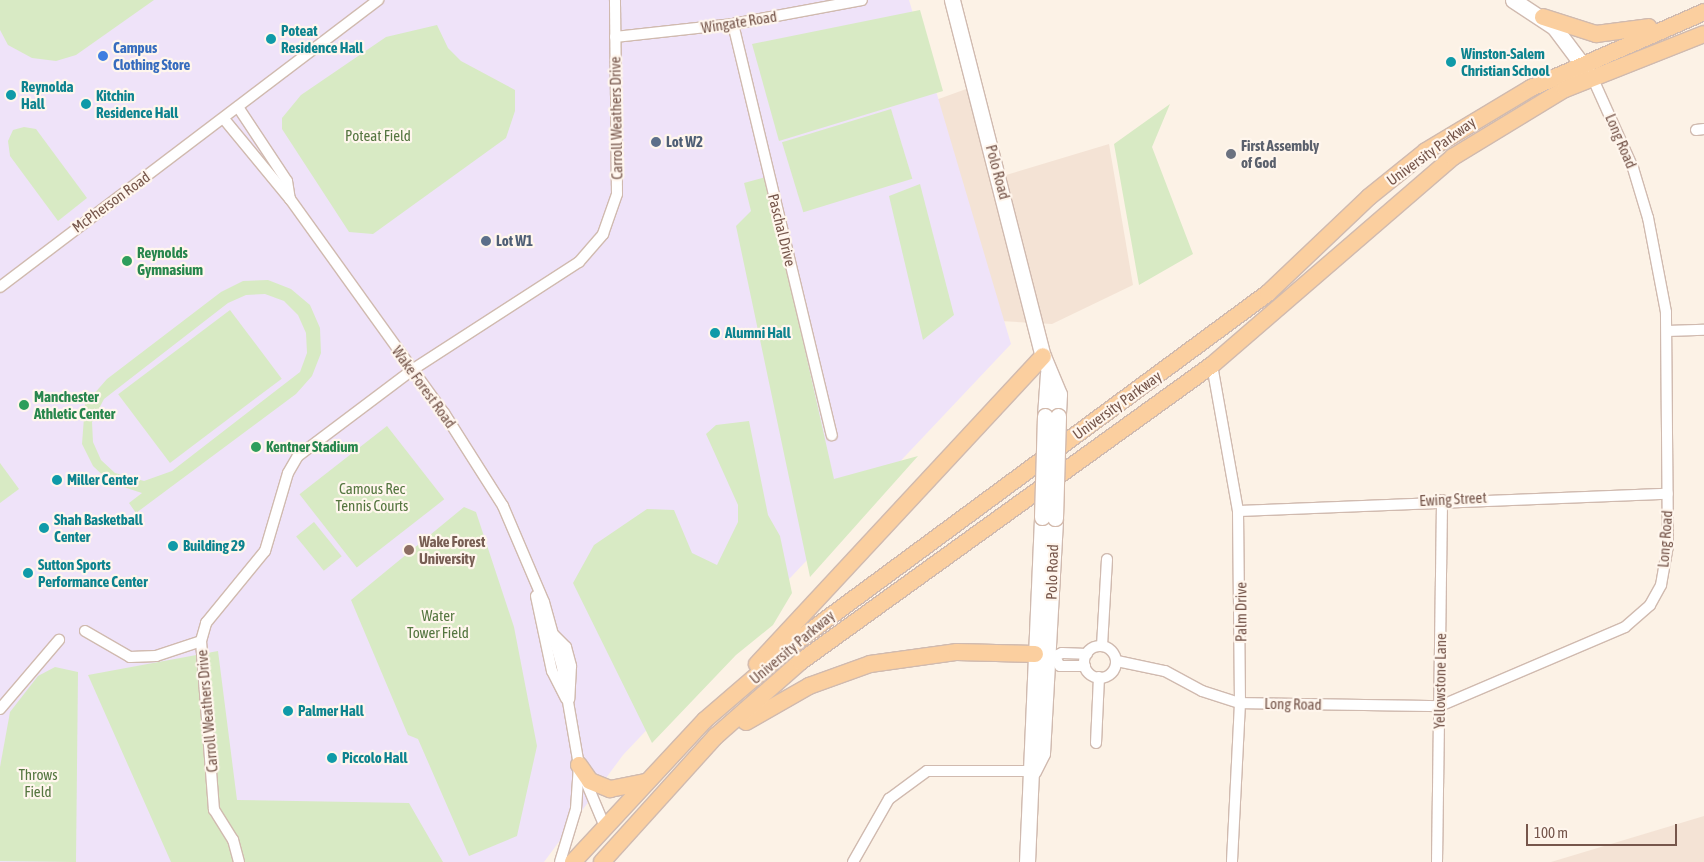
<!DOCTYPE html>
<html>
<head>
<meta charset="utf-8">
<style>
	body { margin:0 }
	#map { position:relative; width:1704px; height:862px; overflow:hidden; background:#fcf2e6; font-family:"Asap Condensed",sans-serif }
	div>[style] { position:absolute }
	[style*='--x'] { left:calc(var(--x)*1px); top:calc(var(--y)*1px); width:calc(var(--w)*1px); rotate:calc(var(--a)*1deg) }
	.residential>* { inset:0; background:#f4e3d5 }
	.education>* { inset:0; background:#efe3f9 }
	.green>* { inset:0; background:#d8eac4; transform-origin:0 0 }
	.roads { filter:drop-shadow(1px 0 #d0baaf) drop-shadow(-1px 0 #d0baaf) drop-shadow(0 1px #d0baaf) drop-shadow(0 -1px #d0baaf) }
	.minor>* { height:10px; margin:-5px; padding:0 5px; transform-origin:5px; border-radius:5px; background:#fff }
	.minor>.ring { margin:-5px; padding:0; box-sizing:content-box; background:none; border:10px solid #fff; border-radius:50% }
	.secondary>* { height:15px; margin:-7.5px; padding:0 7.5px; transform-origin:7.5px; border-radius:7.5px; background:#fff }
	.primary>* { height:16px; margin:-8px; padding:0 8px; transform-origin:8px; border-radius:8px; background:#fbcf9f }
	.bridges { filter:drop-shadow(1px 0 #d3baac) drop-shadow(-1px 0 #d3baac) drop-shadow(0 1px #d3baac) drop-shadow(0 -1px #d3baac) }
	.secondary-bridge>* { height:15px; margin:-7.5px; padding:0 7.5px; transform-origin:7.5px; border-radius:7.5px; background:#fff }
	.dots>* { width:14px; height:14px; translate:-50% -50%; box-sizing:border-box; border:2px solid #fff6ed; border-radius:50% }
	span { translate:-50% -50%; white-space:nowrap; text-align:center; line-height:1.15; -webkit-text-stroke:4.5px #fff6ed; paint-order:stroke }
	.street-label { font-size:15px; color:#76564b }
	.culture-label { font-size:15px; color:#0d838f; font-weight:700 }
	.left { translate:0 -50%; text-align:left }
	.shop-label { font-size:15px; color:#366cbe; font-weight:700 }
	.park-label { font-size:15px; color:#557640 }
	.service-label { font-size:15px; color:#4e5e75; font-weight:700 }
	.worship-label { font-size:15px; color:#5b616d; font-weight:700 }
	.leisure-label { font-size:15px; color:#27864d; font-weight:700 }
	.education-label { font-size:15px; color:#785e54; font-weight:700 }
	.scale { position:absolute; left:1526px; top:824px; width:151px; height:22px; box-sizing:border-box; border:2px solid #76564b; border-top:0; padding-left:6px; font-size:15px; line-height:18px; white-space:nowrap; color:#76564b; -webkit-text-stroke:4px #fff6ed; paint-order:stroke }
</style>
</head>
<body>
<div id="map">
	<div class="residential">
		<div style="clip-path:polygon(969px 88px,1006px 175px,1109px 144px,1133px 285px,1052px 324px,966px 319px,897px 114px)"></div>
		<div style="clip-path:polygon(1704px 816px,1704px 862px,1551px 862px)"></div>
	</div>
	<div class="education">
		<div style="clip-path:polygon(0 0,909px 0,1011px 344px,623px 755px,544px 862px,0 862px)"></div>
	</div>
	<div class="green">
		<div style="clip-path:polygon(0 0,154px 0,76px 55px,56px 61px,32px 58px,8px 45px,0 30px)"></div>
		<div style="clip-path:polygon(920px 10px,943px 91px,779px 141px,752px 44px)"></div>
		<div style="clip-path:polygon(437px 25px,448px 48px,461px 61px,515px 90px,515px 111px,506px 138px,373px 234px,349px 232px,282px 129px,282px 118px,301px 95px,386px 37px)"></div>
		<div style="clip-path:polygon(1170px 104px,1152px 147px,1193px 254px,1139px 285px,1114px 144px)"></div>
		<div style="left:891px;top:109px;width:73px;height:114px;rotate:73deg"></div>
		<div style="clip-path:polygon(24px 127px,36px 129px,87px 198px,58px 221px,10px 156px,8px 141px,13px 130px)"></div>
		<div style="clip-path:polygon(766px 177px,834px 479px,918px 456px,810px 577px,736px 226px,751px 211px,744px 183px)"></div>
		<div style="clip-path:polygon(920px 184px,954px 315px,923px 340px,889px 196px)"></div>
		<div style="clip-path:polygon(evenodd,268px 280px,291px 289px,310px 305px,320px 328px,321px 353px,312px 376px,296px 394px,136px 513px,129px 503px,142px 493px,111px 483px,93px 466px,82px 444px,85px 404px,107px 379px,221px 292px,243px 281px,268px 280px,265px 294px,284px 301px,298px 315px,306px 333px,307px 353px,300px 372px,172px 471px,144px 481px,115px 473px,101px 460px,93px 442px,92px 422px,104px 399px,228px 303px,246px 295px,265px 294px)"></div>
		<div style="left:230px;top:310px;width:86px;height:140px;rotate:53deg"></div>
		<div style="clip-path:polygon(749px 421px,768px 515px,780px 536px,792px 593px,773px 625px,736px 655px,652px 743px,573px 583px,594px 545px,647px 509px,674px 510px,692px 553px,717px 565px,738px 522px,738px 505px,706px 434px,716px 425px)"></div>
		<div style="left:387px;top:426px;width:93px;height:111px;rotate:52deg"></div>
		<div style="clip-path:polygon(0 463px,19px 489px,0 503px)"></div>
		<div style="clip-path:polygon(464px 507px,476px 512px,514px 627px,537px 746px,517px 836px,469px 856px,418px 739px,408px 735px,351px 600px)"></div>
		<div style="left:314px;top:522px;width:44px;height:23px;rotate:51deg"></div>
		<div style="clip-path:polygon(218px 651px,237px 800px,409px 803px,443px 862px,171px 862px,88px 675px)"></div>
		<div style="clip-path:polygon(55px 667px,78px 672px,76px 862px,0 861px,0 767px,10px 712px,38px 676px)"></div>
	</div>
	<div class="roads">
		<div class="minor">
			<div style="--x:733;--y:24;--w:423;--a:76.5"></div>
			<div style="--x:615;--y:37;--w:119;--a:-6.3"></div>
			<div style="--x:733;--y:24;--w:131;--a:-10.5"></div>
			<div style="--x:238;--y:107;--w:89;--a:56.5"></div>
			<div style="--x:287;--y:181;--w:18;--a:81"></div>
			<div style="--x:224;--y:119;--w:104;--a:50.5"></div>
			<div style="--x:290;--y:199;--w:264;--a:54.3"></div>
			<div style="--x:444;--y:413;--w:110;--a:57.6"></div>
			<div style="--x:503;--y:506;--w:104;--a:66.9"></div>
			<div style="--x:544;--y:602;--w:67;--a:74.5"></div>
			<div style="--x:562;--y:667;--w:99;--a:80.2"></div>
			<div style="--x:579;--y:765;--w:44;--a:93.9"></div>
			<div style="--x:576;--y:809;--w:55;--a:106.8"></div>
			<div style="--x:1696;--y:130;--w:8;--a:-7"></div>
			<div style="--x:0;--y:287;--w:475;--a:-37.2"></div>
			<div style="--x:1667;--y:331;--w:37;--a:-2"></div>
			<div style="--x:1212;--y:365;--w:148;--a:79.9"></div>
			<div style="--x:1238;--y:511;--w:192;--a:89.4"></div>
			<div style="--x:1240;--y:703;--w:159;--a:92.9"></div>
			<div style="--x:1238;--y:511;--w:430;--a:-2.3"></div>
			<div style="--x:536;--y:596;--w:77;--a:78"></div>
			<div style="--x:552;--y:671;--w:31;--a:63"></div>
			<div style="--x:85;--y:631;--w:52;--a:30"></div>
			<div style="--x:130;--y:657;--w:26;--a:-2"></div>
			<div style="--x:156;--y:656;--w:47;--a:-18.4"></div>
			<div style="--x:554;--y:635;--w:17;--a:45"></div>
			<div style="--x:566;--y:647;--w:20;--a:75"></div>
			<div style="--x:571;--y:666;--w:33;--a:93"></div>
			<div style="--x:1102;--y:646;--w:87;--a:-86.7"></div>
			<div class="ring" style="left:1084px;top:646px;width:22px;height:22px"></div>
			<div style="--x:1048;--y:659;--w:15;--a:-23"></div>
			<div style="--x:1062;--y:653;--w:25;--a:2"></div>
			<div style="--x:1056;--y:659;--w:8;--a:60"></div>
			<div style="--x:1060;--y:666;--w:25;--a:0"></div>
			<div style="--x:1117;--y:661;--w:49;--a:11.8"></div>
			<div style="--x:1165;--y:671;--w:42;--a:28.4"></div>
			<div style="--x:1202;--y:691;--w:40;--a:18"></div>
			<div style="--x:1240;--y:703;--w:200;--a:0.9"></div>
			<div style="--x:1440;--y:706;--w:201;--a:-23.1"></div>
			<div style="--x:1625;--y:627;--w:33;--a:-41"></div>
			<div style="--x:1650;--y:605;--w:23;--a:-61"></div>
			<div style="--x:1661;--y:585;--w:39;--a:-80"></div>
			<div style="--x:1668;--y:547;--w:235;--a:-90.5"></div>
			<div style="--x:1666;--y:312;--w:96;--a:-100.8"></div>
			<div style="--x:1648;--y:218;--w:52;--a:-106.7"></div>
			<div style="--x:1633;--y:168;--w:98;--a:-114.2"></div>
			<div style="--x:0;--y:709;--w:91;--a:-49.5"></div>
			<div style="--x:1096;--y:743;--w:66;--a:-87.4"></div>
			<div style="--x:584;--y:777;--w:54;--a:67.2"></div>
			<div style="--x:239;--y:862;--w:23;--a:-105"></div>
			<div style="--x:233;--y:840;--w:36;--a:-122"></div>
			<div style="--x:214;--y:810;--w:169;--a:-94.4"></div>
			<div style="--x:201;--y:641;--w:19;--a:-74"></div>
			<div style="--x:206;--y:623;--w:93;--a:-50.7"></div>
			<div style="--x:265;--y:551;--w:81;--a:-73.6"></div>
			<div style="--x:288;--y:473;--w:20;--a:-60"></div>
			<div style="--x:298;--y:456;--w:143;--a:-37"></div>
			<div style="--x:412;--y:370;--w:199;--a:-32.9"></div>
			<div style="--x:579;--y:262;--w:37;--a:-49"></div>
			<div style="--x:603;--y:234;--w:42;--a:-70.7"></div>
			<div style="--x:617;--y:194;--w:194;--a:-90.6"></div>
			<div style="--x:853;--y:862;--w:73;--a:-60.3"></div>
			<div style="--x:889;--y:799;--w:47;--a:-36.4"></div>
			<div style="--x:927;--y:771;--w:106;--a:0"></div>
			<div style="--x:1437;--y:862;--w:362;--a:-89.2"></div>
		</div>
		<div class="secondary">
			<div style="--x:952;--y:0;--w:367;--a:75.7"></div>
			<div style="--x:1043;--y:356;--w:41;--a:67.2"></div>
			<div style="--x:1059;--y:394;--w:22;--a:93"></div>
			<div style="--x:1513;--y:0;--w:49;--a:33.4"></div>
			<div style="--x:1554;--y:27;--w:60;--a:53.1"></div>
			<div style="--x:1045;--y:416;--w:43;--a:-86"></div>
			<div style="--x:1033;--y:771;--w:20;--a:-63"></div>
			<div style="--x:1042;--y:753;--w:235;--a:-86.8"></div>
			<div style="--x:1027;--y:862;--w:345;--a:-87.5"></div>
		</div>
		<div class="primary">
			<div style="--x:1543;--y:17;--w:56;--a:17.8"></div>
			<div style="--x:1596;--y:34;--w:53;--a:-7.5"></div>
			<div style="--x:757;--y:664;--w:420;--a:-47.1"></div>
			<div style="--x:746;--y:722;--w:73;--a:-29.7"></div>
			<div style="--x:809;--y:686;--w:65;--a:-19.8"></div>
			<div style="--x:870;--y:664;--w:88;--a:-7.9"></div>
			<div style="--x:957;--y:652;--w:78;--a:1.5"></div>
			<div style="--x:579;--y:765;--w:19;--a:55"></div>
			<div style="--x:590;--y:781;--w:22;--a:22"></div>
			<div style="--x:610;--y:789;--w:37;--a:-11"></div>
			<div style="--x:573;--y:862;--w:194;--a:-47.1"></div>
			<div style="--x:705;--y:720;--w:121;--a:-40.7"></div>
			<div style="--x:797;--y:641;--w:586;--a:-36.46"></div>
			<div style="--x:1268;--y:293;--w:139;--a:-43.5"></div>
			<div style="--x:1369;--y:197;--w:73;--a:-38.9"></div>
			<div style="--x:1426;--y:151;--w:122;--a:-31"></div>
			<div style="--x:1531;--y:88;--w:189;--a:-23.7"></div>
			<div style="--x:602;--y:862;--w:170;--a:-47.9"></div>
			<div style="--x:716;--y:736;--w:112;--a:-41.4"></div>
			<div style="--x:800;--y:662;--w:508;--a:-35.79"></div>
			<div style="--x:1212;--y:365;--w:318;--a:-40.8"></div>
			<div style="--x:1453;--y:157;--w:131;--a:-31.3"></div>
			<div style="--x:1565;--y:89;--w:149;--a:-21.6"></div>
		</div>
	</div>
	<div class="bridges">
		<div class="secondary-bridge">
			<div style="--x:1042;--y:517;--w:101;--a:-88.3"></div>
			<div style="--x:1055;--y:518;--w:102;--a:-88.3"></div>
		</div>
	</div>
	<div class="dots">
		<div style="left:271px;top:39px;background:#0f9aa8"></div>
		<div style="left:103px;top:56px;background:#3f7fe0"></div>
		<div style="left:1451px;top:62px;background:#0f9aa8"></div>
		<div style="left:11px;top:95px;background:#0f9aa8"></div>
		<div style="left:86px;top:104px;background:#0f9aa8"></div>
		<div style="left:656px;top:142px;background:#5c6f8a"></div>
		<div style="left:1231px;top:154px;background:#6b7280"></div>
		<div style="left:486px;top:241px;background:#5c6f8a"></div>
		<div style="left:127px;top:261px;background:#2e9e5b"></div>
		<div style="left:715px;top:333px;background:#0f9aa8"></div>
		<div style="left:24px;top:405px;background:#2e9e5b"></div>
		<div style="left:256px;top:447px;background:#2e9e5b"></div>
		<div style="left:57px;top:480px;background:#0f9aa8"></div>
		<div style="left:44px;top:528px;background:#0f9aa8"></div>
		<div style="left:173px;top:546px;background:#0f9aa8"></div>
		<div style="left:409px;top:550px;background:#8d6e63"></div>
		<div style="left:28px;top:573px;background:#0f9aa8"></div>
		<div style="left:288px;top:711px;background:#0f9aa8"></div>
		<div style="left:332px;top:758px;background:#0f9aa8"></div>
	</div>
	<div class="street-label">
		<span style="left:739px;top:22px;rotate:-9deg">Wingate Road</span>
		<span style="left:616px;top:118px;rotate:-91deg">Carroll Weathers Drive</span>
		<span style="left:1621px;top:141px;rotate:67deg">Long Road</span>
		<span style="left:1431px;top:151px;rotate:-36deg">University Parkway</span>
		<span style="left:998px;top:172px;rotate:75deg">Polo Road</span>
		<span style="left:111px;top:202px;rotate:-36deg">McPherson Road</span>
		<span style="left:782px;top:230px;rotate:76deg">Paschal Drive</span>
		<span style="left:424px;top:387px;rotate:54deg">Wake Forest Road</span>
		<span style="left:1117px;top:405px;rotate:-36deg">University Parkway</span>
		<span style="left:1453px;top:499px;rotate:-3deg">Ewing Street</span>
		<span style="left:1665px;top:539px;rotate:-86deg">Long Road</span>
		<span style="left:1052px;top:572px;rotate:-88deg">Polo Road</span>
		<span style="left:1241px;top:612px;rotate:-90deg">Palm Drive</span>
		<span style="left:792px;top:647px;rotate:-40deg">University Parkway</span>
		<span style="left:1440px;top:681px;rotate:-89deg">Yellowstone Lane</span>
		<span style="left:1293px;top:704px;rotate:1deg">Long Road</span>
		<span style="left:207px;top:711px;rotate:-95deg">Carroll Weathers Drive</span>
	</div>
	<div class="culture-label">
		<span class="left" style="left:281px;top:39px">Poteat<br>Residence Hall</span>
		<span class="left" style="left:1461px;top:62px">Winston-Salem<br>Christian School</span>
		<span class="left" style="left:21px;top:95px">Reynolda<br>Hall</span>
		<span class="left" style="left:96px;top:104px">Kitchin<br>Residence Hall</span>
		<span class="left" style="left:725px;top:333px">Alumni Hall</span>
		<span class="left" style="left:67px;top:480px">Miller Center</span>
		<span class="left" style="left:54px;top:528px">Shah Basketball<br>Center</span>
		<span class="left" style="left:183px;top:546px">Building 29</span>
		<span class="left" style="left:38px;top:573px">Sutton Sports<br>Performance Center</span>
		<span class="left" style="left:298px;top:711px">Palmer Hall</span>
		<span class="left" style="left:342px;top:758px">Piccolo Hall</span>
	</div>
	<div class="shop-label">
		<span class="left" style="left:113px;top:56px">Campus<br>Clothing Store</span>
	</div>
	<div class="park-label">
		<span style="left:378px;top:136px">Poteat Field</span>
		<span style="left:372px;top:497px">Camous Rec<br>Tennis Courts</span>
		<span style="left:438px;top:624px">Water<br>Tower Field</span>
		<span style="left:38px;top:783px">Throws<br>Field</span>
	</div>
	<div class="service-label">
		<span class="left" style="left:666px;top:142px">Lot W2</span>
		<span class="left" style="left:496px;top:241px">Lot W1</span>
	</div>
	<div class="worship-label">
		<span class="left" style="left:1241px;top:154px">First Assembly<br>of God</span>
	</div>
	<div class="leisure-label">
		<span class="left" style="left:137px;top:261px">Reynolds<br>Gymnasium</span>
		<span class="left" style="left:34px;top:405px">Manchester<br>Athletic Center</span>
		<span class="left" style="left:266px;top:447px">Kentner Stadium</span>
	</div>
	<div class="education-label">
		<span class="left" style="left:419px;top:550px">Wake Forest<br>University</span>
	</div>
	<div class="scale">100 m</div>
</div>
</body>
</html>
